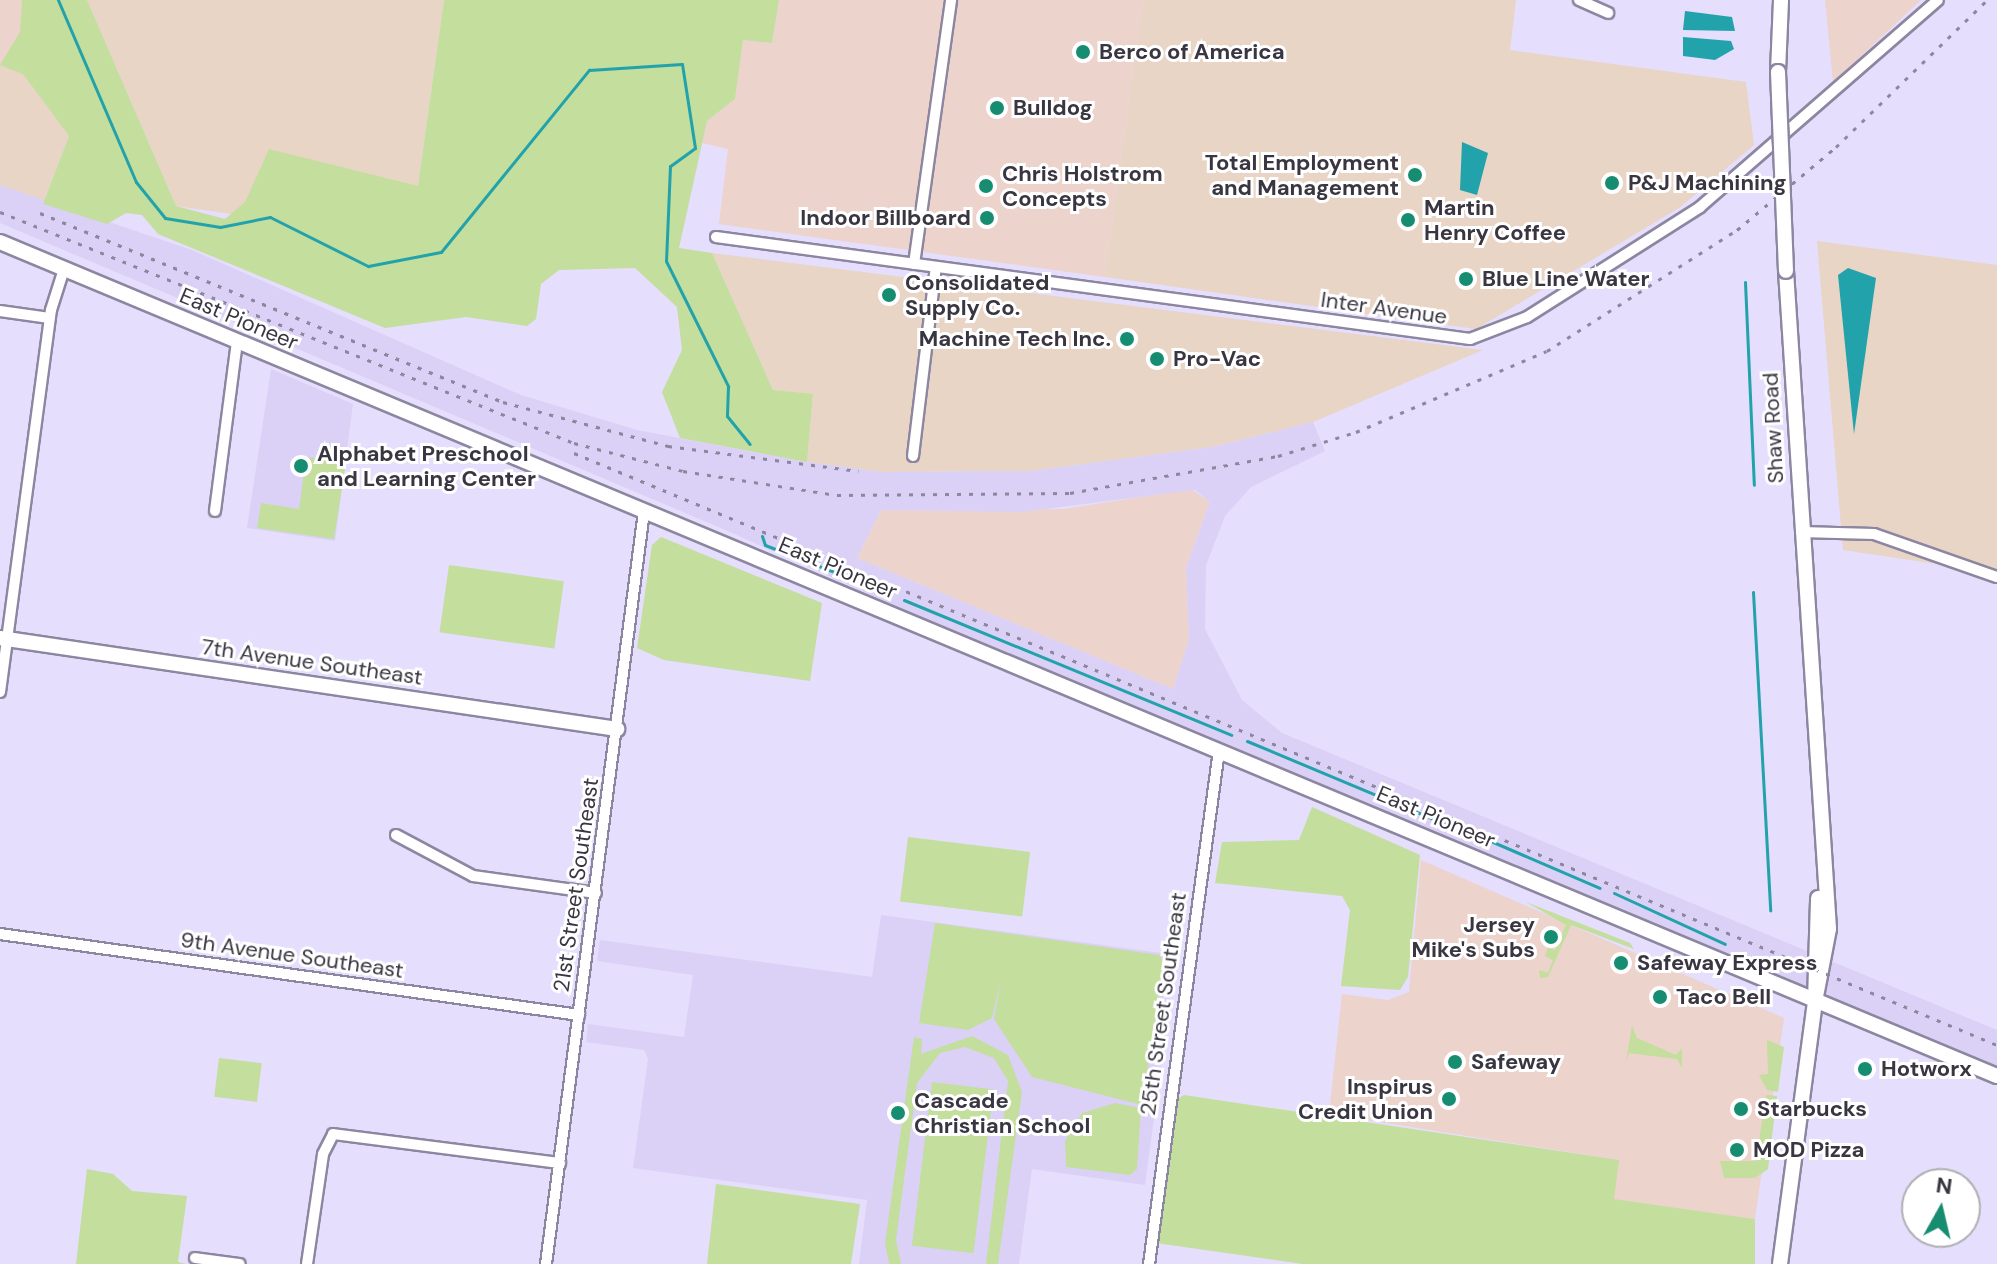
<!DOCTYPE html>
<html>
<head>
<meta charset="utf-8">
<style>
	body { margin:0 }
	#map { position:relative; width:1997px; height:1264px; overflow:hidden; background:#e5defc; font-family:"DM Sans",sans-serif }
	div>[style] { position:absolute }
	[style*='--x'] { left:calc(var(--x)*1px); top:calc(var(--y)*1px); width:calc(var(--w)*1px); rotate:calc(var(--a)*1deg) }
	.commercial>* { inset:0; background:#ecd3cb }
	.industrial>* { inset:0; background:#e8d5c5 }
	.built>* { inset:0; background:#dbd1f6 }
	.green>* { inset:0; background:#c3de9d; transform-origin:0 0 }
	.water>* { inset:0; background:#22a2aa }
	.stream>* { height:3px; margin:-1.5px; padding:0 1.5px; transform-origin:1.5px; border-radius:1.5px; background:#22a2aa }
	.roads { filter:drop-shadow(2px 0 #8d86a1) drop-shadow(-2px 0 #8d86a1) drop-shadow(0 2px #8d86a1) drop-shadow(0 -2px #8d86a1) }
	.minor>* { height:10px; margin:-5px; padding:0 5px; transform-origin:5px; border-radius:5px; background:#fff }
	.tertiary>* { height:14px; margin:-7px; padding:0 7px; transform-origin:7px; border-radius:7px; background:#fff }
	.secondary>* { height:14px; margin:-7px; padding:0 7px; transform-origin:7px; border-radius:7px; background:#fff }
	.rail>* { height:3px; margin-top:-1.5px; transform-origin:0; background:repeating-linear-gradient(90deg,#8c879c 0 4px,transparent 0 12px) }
	.bridges { filter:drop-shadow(2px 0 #8d86a1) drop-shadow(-2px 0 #8d86a1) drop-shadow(0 2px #8d86a1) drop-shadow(0 -2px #8d86a1) }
	.secondary-bridge>* { height:14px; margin:-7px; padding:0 7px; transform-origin:7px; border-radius:7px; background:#fff }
	.dots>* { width:22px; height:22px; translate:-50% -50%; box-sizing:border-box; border:4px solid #fff; border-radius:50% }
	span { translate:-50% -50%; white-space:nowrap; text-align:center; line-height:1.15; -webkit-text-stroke:6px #fff; paint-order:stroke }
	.poi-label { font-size:22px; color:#393641; font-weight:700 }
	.left { translate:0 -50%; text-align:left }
	.right { translate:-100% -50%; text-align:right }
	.street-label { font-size:22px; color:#393641 }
	.north { position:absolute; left:1901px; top:1168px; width:80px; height:80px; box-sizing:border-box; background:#fff; border:2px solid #b0afb3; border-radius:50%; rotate:8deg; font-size:22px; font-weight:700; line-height:32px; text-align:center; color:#393641 }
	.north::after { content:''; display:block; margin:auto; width:28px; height:36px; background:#168d70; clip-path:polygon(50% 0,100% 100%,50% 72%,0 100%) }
</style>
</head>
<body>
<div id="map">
	<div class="commercial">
		<div style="clip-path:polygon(0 0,41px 0,23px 73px,0 65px)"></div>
		<div style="clip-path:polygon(779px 0,1143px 0,1105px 277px,719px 224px,728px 149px,702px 143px,707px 121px,735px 99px,743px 40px,772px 43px)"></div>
		<div style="clip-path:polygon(1825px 0,1921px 0,1833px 82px)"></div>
		<div style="clip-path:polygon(1191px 489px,1210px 502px,1186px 568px,1189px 640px,1173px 689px,857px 558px,881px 510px,1064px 509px)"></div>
		<div style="clip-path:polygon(1421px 860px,1784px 1018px,1755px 1219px,1613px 1199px,1618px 1160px,1329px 1114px,1342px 994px,1388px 1000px,1409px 992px)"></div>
	</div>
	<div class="industrial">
		<div style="clip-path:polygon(87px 0,444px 0,418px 186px,261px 165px,252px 217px,176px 206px)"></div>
		<div style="clip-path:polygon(1143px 0,1516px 0,1510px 50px,1746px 82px,1754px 145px,1679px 208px,1476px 329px,1105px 277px)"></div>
		<div style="clip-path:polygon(0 65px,23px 73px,69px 136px,43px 204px,0 185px)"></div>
		<div style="clip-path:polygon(1817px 241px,1997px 265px,1997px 573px,1843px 550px)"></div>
		<div style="clip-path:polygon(712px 253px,1483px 350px,1313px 422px,1212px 447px,1032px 471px,882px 472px,807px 462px,813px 395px,773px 390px)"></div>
	</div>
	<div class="built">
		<div style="clip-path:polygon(evenodd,0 185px,192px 250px,521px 395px,637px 430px,807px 462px,882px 472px,1032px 471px,1212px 447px,1313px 422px,1325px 451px,1251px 487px,1225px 516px,1206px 565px,1205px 629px,1242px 700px,1282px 733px,1997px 1030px,1997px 1076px,1231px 755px,723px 529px,0 223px,0 185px,1195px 490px,1210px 502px,1186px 568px,1189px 640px,1173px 689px,857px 558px,881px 510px,1021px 512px,1195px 490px)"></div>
		<div style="clip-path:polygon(271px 369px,353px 404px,335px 541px,247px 528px)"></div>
		<div style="clip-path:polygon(881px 915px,1176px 955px,1145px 1185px,1032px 1169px,1019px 1264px,859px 1264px,867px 1200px,633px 1168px,648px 1059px,644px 1050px,586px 1042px,588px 1024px,684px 1037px,693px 975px,597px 961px,600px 940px,872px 977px)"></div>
	</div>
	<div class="green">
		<div style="clip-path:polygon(22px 0,87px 0,176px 206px,225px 219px,245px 202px,269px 149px,418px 186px,444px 0,779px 0,772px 43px,743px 40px,735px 99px,707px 121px,679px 248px,712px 253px,773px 390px,813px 394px,807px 462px,680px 438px,662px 392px,682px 350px,677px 307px,635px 268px,559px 270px,541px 284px,536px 319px,527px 326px,466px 317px,385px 328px,158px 234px,142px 215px,126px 213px,107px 224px,43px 204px,69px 136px,23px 74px,0 65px,20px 32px)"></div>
		<div style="clip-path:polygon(306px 457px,346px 462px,334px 539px,257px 528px,261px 503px,299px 509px)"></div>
		<div style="clip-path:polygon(661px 537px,822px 603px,810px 681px,664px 660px,637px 648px,652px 545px)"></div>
		<div style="left:449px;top:565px;width:116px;height:68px;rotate:8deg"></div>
		<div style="clip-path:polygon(1312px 807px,1420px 855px,1408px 977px,1400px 990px,1341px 986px,1350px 910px,1342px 896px,1215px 883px,1222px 842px,1299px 840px)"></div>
		<div style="left:908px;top:837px;width:123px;height:65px;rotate:7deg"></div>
		<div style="clip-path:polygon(1526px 902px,1630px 943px,1634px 949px,1571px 925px,1548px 977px,1540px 978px,1539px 970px,1548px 973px,1553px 960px,1545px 956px,1548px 948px,1555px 950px,1566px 925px)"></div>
		<div style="clip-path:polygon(935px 923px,1159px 955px,1164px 962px,1142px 1105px,1032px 1077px,994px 1019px,1001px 979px,992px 1018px,968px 1030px,919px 1023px)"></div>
		<div style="clip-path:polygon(1632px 1026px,1637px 1038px,1676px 1055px,1682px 1048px,1682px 1068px,1677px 1059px,1629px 1053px,1626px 1062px)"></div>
		<div style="clip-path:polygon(972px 1036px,1008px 1055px,1022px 1092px,998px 1264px,986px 1264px,1008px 1081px,994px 1058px,965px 1047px,940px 1053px,917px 1083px,896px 1240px,901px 1264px,889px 1264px,885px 1243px,914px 1037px,922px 1039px,921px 1054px)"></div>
		<div style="clip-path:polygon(1767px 1040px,1784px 1047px,1778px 1092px,1767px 1090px,1759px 1075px,1768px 1074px)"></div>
		<div style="left:219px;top:1058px;width:43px;height:39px;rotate:7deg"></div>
		<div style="left:932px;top:1082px;width:62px;height:165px;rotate:7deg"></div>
		<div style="clip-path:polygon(1184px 1095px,1619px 1160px,1614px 1199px,1755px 1219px,1755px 1264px,1303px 1264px,1156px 1243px,1176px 1100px)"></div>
		<div style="clip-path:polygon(1766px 1095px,1777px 1096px,1768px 1169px,1755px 1178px,1724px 1178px,1720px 1161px,1756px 1161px)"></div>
		<div style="clip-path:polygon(1115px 1103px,1141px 1108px,1137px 1169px,1130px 1175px,1066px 1167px,1065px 1141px,1082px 1113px)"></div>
		<div style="clip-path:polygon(87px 1169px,113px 1174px,132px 1191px,187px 1196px,178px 1262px,186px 1264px,76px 1264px)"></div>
		<div style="clip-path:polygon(716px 1184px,860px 1204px,851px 1264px,707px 1264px)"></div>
	</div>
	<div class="water">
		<div style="clip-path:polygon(1685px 11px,1732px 17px,1735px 31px,1683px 30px)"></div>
		<div style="clip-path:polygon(1683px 37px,1731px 41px,1734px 49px,1715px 60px,1683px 56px)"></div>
		<div style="clip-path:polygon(1462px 142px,1488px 153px,1477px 195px,1460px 190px)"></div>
		<div style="clip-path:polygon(1848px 268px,1876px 278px,1854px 434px,1838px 275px)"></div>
	</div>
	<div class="stream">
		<div style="--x:58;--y:0;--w:198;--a:66.8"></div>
		<div style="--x:136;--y:182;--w:46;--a:51.1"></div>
		<div style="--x:165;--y:218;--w:56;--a:9.3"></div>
		<div style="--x:220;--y:227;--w:51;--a:-11.3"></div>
		<div style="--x:270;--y:217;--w:110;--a:26.6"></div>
		<div style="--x:368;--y:266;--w:74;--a:-10.9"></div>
		<div style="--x:441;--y:252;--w:235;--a:-50.9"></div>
		<div style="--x:589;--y:70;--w:93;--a:-3.7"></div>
		<div style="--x:682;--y:64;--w:85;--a:81.2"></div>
		<div style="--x:695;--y:148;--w:31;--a:144"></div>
		<div style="--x:670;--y:166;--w:95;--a:92.4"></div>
		<div style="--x:666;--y:261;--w:140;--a:63.6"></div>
		<div style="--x:728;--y:386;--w:30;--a:92"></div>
		<div style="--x:727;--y:416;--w:36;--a:51"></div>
		<div style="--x:1745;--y:282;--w:203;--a:87.5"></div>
		<div style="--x:762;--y:536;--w:9;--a:72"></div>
		<div style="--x:765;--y:545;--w:127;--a:21.3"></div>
		<div style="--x:1753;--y:592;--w:319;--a:86.9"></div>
		<div style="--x:904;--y:600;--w:354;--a:22.4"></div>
		<div style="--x:1247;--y:741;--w:249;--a:22.7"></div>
		<div style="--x:1493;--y:842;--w:116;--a:23.3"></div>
		<div style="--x:1614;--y:893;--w:122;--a:24.7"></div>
	</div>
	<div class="roads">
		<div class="minor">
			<div style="--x:1579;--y:0;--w:32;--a:24"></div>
			<div style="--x:716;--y:237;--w:761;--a:7.7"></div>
			<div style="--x:1470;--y:339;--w:61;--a:-21.1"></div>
			<div style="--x:1527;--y:317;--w:205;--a:-32.4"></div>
			<div style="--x:1700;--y:207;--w:315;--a:-41"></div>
			<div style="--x:914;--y:264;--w:267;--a:-82"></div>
			<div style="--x:0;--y:311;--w:50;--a:8"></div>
			<div style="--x:913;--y:456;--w:190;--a:-83.1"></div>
			<div style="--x:215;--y:511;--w:170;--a:-82.6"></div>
			<div style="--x:1801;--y:532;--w:73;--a:1.6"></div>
			<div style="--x:1874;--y:534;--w:130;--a:19.3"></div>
			<div style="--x:0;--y:692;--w:385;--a:-82.4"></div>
			<div style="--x:51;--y:310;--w:43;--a:-72.4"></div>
			<div style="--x:396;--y:835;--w:87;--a:28"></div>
			<div style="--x:473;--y:876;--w:124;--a:7.9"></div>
			<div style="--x:0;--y:934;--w:585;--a:7.96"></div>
			<div style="--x:195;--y:1258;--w:45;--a:7.6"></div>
			<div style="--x:307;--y:1264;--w:111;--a:-81.7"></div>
			<div style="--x:323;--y:1154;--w:22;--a:-63"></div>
			<div style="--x:333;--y:1134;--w:229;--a:7.3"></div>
			<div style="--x:546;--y:1264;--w:759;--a:-82.58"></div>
			<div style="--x:1149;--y:1264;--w:519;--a:-82.24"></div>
		</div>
		<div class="tertiary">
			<div style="--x:0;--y:242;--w:2164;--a:22.67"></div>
			<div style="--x:0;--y:638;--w:624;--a:8.39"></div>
		</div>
		<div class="secondary">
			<div style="--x:1778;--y:72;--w:72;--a:-87.6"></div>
			<div style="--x:1786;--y:271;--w:659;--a:86.26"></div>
			<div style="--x:1829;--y:929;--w:74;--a:100.9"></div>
			<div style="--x:1780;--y:1264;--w:264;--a:-82.4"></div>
			<div style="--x:1815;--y:1002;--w:104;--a:-88.3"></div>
		</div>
	</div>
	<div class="rail">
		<div style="--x:0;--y:212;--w:619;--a:21.92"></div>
		<div style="--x:574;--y:443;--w:113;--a:14.4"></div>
		<div style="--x:683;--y:471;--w:156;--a:8.9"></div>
		<div style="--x:837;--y:495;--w:233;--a:-0.5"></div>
		<div style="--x:1070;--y:493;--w:211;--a:-10.1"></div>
		<div style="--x:1278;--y:456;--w:82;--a:-17.1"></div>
		<div style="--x:1356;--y:432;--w:207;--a:-23"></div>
		<div style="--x:1547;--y:351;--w:225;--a:-32.5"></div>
		<div style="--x:1737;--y:230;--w:129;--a:-40"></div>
		<div style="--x:1836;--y:147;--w:211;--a:-44.2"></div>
		<div style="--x:40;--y:213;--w:500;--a:22.21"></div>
		<div style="--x:503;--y:402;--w:171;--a:14.9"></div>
		<div style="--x:668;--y:446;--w:192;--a:7.5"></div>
		<div style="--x:574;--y:453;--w:1541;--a:22.59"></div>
	</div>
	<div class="bridges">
		<div class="secondary-bridge">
			<div style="--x:1778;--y:72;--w:199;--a:87.7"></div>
		</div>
	</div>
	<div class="dots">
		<div style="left:1083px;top:52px;background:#168d70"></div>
		<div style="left:997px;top:108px;background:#168d70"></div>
		<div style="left:1415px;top:175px;background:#168d70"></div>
		<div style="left:1612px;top:183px;background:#168d70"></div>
		<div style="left:986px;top:186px;background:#168d70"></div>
		<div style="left:987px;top:218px;background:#168d70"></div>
		<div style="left:1408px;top:220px;background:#168d70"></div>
		<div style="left:1466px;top:279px;background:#168d70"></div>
		<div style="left:889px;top:295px;background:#168d70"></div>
		<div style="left:1127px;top:339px;background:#168d70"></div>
		<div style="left:1157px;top:359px;background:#168d70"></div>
		<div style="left:301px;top:466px;background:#168d70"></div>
		<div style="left:1551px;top:937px;background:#168d70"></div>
		<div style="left:1621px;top:963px;background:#168d70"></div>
		<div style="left:1660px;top:997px;background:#168d70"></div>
		<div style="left:1455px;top:1062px;background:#168d70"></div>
		<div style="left:1865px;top:1069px;background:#168d70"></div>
		<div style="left:1449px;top:1099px;background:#168d70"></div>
		<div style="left:1741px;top:1109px;background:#168d70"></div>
		<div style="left:898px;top:1113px;background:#168d70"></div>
		<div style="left:1737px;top:1150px;background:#168d70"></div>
	</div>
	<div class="poi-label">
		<span class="left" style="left:1099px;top:52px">Berco of America</span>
		<span class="left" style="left:1013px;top:108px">Bulldog</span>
		<span class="right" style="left:1399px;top:175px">Total Employment<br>and Management</span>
		<span class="left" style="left:1002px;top:186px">Chris Holstrom<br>Concepts</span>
		<span class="left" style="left:1628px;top:183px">P&amp;J Machining</span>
		<span class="left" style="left:1424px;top:220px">Martin<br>Henry Coffee</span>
		<span class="right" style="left:971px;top:218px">Indoor Billboard</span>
		<span class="left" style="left:1482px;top:279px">Blue Line Water</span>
		<span class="left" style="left:905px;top:295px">Consolidated<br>Supply Co.</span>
		<span class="right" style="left:1111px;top:339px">Machine Tech Inc.</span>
		<span class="left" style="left:1173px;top:359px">Pro-Vac</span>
		<span class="left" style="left:317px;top:466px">Alphabet Preschool<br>and Learning Center</span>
		<span class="right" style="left:1535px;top:937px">Jersey<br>Mike's Subs</span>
		<span class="left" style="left:1637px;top:963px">Safeway Express</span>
		<span class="left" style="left:1676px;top:997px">Taco Bell</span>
		<span class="left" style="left:1471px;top:1062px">Safeway</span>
		<span class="left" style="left:1881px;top:1069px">Hotworx</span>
		<span class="right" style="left:1433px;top:1099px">Inspirus<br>Credit Union</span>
		<span class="left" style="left:914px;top:1113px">Cascade<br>Christian School</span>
		<span class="left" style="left:1757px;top:1109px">Starbucks</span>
		<span class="left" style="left:1753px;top:1150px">MOD Pizza</span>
	</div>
	<div class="street-label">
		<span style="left:1384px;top:308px;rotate:8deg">Inter Avenue</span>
		<span style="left:239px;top:319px;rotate:23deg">East Pioneer</span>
		<span style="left:1773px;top:428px;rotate:-93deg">Shaw Road</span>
		<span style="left:838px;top:568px;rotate:23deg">East Pioneer</span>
		<span style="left:312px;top:662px;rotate:8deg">7th Avenue Southeast</span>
		<span style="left:1436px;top:817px;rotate:23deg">East Pioneer</span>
		<span style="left:576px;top:885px;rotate:-82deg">21st Street Southeast</span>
		<span style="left:292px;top:955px;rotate:8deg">9th Avenue Southeast</span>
		<span style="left:1163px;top:1004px;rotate:-82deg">25th Street Southeast</span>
	</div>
	<div class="north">N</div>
</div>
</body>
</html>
